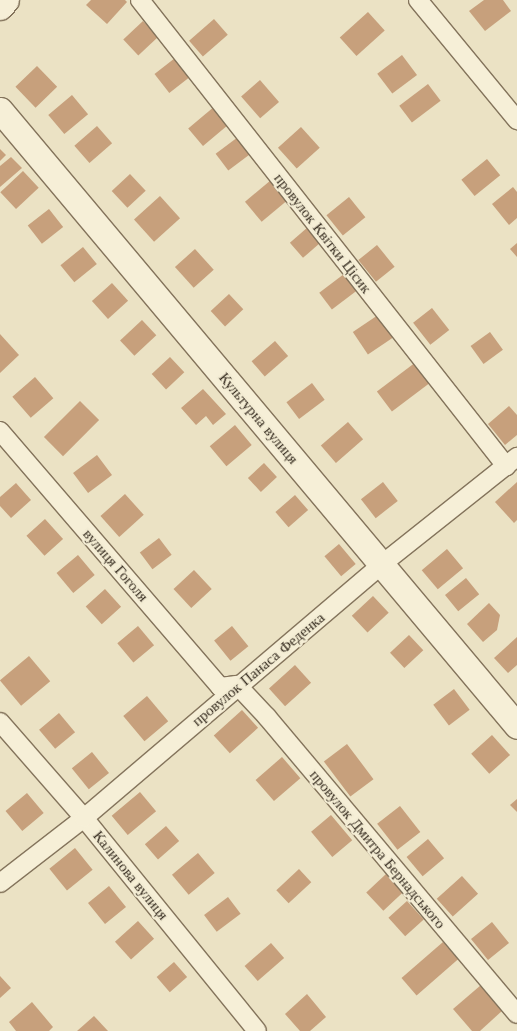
<!DOCTYPE html>
<html>
<head>
<meta charset="utf-8">
<style>
	body { margin:0 }
	#map { position:relative; width:517px; height:1031px; overflow:hidden; background:#ebe2c4; font-family:"Libre Baskerville",serif }
	div>[style] { position:absolute }
	[style*='--x'] { left:calc(var(--x)*1px); top:calc(var(--y)*1px); width:calc(var(--w)*1px); rotate:calc(var(--a)*1deg) }
	.building>* { inset:0; background:#c7a07c; transform-origin:0 0 }
	.roads { filter:drop-shadow(1px 0 #84745c) drop-shadow(-1px 0 #84745c) drop-shadow(0 1px #84745c) drop-shadow(0 -1px #84745c) }
	.street>* { height:18px; margin:-9px; padding:0 9px; transform-origin:9px; border-radius:9px; background:#f6efd7 }
	.secondary>* { height:25px; margin:-12.5px; padding:0 12.5px; transform-origin:12.5px; border-radius:12.5px; background:#f6efd7 }
	span { translate:-50% -50%; white-space:nowrap; text-align:center; line-height:1.15; -webkit-text-stroke:4px #f3ecd3; paint-order:stroke }
	.street-label { font-size:15px; color:#352b1f }
</style>
</head>
<body>
<div id="map">
	<div class="building">
		<div style="clip-path:polygon(91px 0,125px 0,127px 2px,107px 24px,86px 5px)"></div>
		<div style="clip-path:polygon(484px 0,503px 0,511px 11px,485px 31px,469px 11px)"></div>
		<div style="left:368px;top:12px;width:25px;height:38px;rotate:48deg"></div>
		<div style="left:214px;top:19px;width:21px;height:33px;rotate:49deg"></div>
		<div style="left:143px;top:21px;width:22px;height:27px;rotate:47deg"></div>
		<div style="left:402px;top:55px;width:25px;height:31px;rotate:53deg"></div>
		<div style="left:175px;top:58px;width:24px;height:26px;rotate:52deg"></div>
		<div style="left:37px;top:66px;width:29px;height:30px;rotate:46deg"></div>
		<div style="left:260px;top:80px;width:29px;height:25px;rotate:49deg"></div>
		<div style="left:428px;top:84px;width:21px;height:36px;rotate:53deg"></div>
		<div style="left:72px;top:95px;width:25px;height:31px;rotate:50deg"></div>
		<div style="left:215px;top:106px;width:23px;height:35px;rotate:50deg"></div>
		<div style="left:97px;top:126px;width:23px;height:30px;rotate:49deg"></div>
		<div style="left:301px;top:127px;width:28px;height:31px;rotate:48deg"></div>
		<div style="left:238px;top:137px;width:21px;height:28px;rotate:53deg"></div>
		<div style="clip-path:polygon(0 149px,6px 155px,0 161px)"></div>
		<div style="clip-path:polygon(11px 157px,22px 168px,0 187px,0 166px)"></div>
		<div style="left:487px;top:159px;width:21px;height:33px;rotate:51deg"></div>
		<div style="left:23px;top:171px;width:23px;height:31px;rotate:47deg"></div>
		<div style="left:130px;top:174px;width:23px;height:25px;rotate:47deg"></div>
		<div style="left:271px;top:180px;width:26px;height:34px;rotate:50deg"></div>
		<div style="clip-path:polygon(513px 187px,517px 192px,517px 218px,509px 225px,492px 204px)"></div>
		<div style="left:160px;top:196px;width:30px;height:35px;rotate:48deg"></div>
		<div style="left:349px;top:197px;width:26px;height:29px;rotate:51deg"></div>
		<div style="left:49px;top:209px;width:23px;height:27px;rotate:52deg"></div>
		<div style="left:308px;top:227px;width:20px;height:24px;rotate:49deg"></div>
		<div style="clip-path:polygon(517px 243px,517px 257px,510px 249px)"></div>
		<div style="left:377px;top:245px;width:28px;height:24px;rotate:51deg"></div>
		<div style="left:83px;top:247px;width:22px;height:29px;rotate:51deg"></div>
		<div style="left:195px;top:249px;width:28px;height:27px;rotate:48deg"></div>
		<div style="left:344px;top:274px;width:21px;height:31px;rotate:53deg"></div>
		<div style="left:112px;top:283px;width:24px;height:27px;rotate:48deg"></div>
		<div style="left:229px;top:294px;width:21px;height:25px;rotate:47deg"></div>
		<div style="left:432px;top:308px;width:28px;height:24px;rotate:52deg"></div>
		<div style="left:381px;top:313px;width:27px;height:34px;rotate:56deg"></div>
		<div style="left:142px;top:320px;width:21px;height:30px;rotate:47deg"></div>
		<div style="left:490px;top:332px;width:22px;height:24px;rotate:54deg"></div>
		<div style="clip-path:polygon(0 334px,19px 355px,0 373px)"></div>
		<div style="left:275px;top:341px;width:20px;height:31px;rotate:49deg"></div>
		<div style="left:170px;top:357px;width:21px;height:25px;rotate:47deg"></div>
		<div style="left:416px;top:362px;width:25px;height:49px;rotate:53deg"></div>
		<div style="left:35px;top:377px;width:28px;height:30px;rotate:49deg"></div>
		<div style="left:312px;top:383px;width:21px;height:32px;rotate:53deg"></div>
		<div style="clip-path:polygon(203px 389px,226px 414px,213px 425px,206px 416px,196px 425px,181px 408px)"></div>
		<div style="left:80px;top:401px;width:27px;height:51px;rotate:45deg"></div>
		<div style="clip-path:polygon(509px 406px,517px 415px,517px 435px,505px 445px,488px 424px)"></div>
		<div style="left:348px;top:422px;width:23px;height:36px;rotate:49deg"></div>
		<div style="left:235px;top:425px;width:26px;height:33px;rotate:50deg"></div>
		<div style="left:97px;top:455px;width:25px;height:30px;rotate:53deg"></div>
		<div style="left:264px;top:463px;width:19px;height:22px;rotate:47deg"></div>
		<div style="left:383px;top:482px;width:24px;height:28px;rotate:52deg"></div>
		<div style="clip-path:polygon(517px 482px,517px 520px,514px 523px,495px 502px)"></div>
		<div style="clip-path:polygon(16px 483px,31px 500px,11px 518px,0 506px,0 497px)"></div>
		<div style="left:125px;top:494px;width:28px;height:33px;rotate:48deg"></div>
		<div style="left:295px;top:495px;width:20px;height:26px;rotate:49deg"></div>
		<div style="left:45px;top:519px;width:27px;height:25px;rotate:48deg"></div>
		<div style="left:159px;top:538px;width:21px;height:24px;rotate:53deg"></div>
		<div style="left:339px;top:544px;width:26px;height:19px;rotate:50deg"></div>
		<div style="left:447px;top:549px;width:25px;height:33px;rotate:50deg"></div>
		<div style="left:78px;top:555px;width:26px;height:28px;rotate:50deg"></div>
		<div style="left:194px;top:570px;width:26px;height:28px;rotate:47deg"></div>
		<div style="left:466px;top:578px;width:21px;height:27px;rotate:51deg"></div>
		<div style="left:105px;top:589px;width:24px;height:26px;rotate:48deg"></div>
		<div style="left:373px;top:596px;width:23px;height:29px;rotate:47deg"></div>
		<div style="clip-path:polygon(489px 603px,500px 615px,497px 630px,483px 642px,467px 624px)"></div>
		<div style="left:138px;top:626px;width:25px;height:27px;rotate:50deg"></div>
		<div style="left:232px;top:626px;width:26px;height:23px;rotate:51deg"></div>
		<div style="left:409px;top:635px;width:21px;height:26px;rotate:47deg"></div>
		<div style="clip-path:polygon(517px 637px,517px 665px,508px 673px,494px 658px)"></div>
		<div style="left:29px;top:656px;width:33px;height:38px;rotate:50deg"></div>
		<div style="left:295px;top:665px;width:24px;height:35px;rotate:48deg"></div>
		<div style="left:454px;top:689px;width:26px;height:26px;rotate:53deg"></div>
		<div style="left:147px;top:696px;width:33px;height:31px;rotate:50deg"></div>
		<div style="left:242px;top:710px;width:24px;height:38px;rotate:48deg"></div>
		<div style="left:59px;top:713px;width:25px;height:26px;rotate:50deg"></div>
		<div style="left:492px;top:735px;width:27px;height:28px;rotate:48deg"></div>
		<div style="left:347px;top:744px;width:44px;height:29px;rotate:53deg"></div>
		<div style="left:92px;top:752px;width:27px;height:26px;rotate:51deg"></div>
		<div style="left:282px;top:757px;width:28px;height:35px;rotate:49deg"></div>
		<div style="left:140px;top:792px;width:25px;height:37px;rotate:50deg"></div>
		<div style="left:27px;top:793px;width:26px;height:28px;rotate:50deg"></div>
		<div style="clip-path:polygon(517px 799px,517px 812px,510px 805px)"></div>
		<div style="left:400px;top:806px;width:33px;height:29px;rotate:52deg"></div>
		<div style="left:331px;top:815px;width:33px;height:26px;rotate:50deg"></div>
		<div style="left:166px;top:826px;width:20px;height:28px;rotate:49deg"></div>
		<div style="left:428px;top:839px;width:25px;height:28px;rotate:50deg"></div>
		<div style="left:75px;top:848px;width:28px;height:33px;rotate:51deg"></div>
		<div style="left:198px;top:853px;width:26px;height:34px;rotate:50deg"></div>
		<div style="left:299px;top:869px;width:18px;height:31px;rotate:47deg"></div>
		<div style="left:386px;top:874px;width:25px;height:27px;rotate:47deg"></div>
		<div style="left:462px;top:876px;width:24px;height:34px;rotate:48deg"></div>
		<div style="left:109px;top:886px;width:27px;height:27px;rotate:51deg"></div>
		<div style="left:228px;top:897px;width:21px;height:30px;rotate:53deg"></div>
		<div style="left:407px;top:901px;width:25px;height:25px;rotate:48deg"></div>
		<div style="left:138px;top:921px;width:24px;height:31px;rotate:48deg"></div>
		<div style="left:492px;top:922px;width:27px;height:27px;rotate:51deg"></div>
		<div style="left:443px;top:942px;width:23px;height:55px;rotate:49deg"></div>
		<div style="left:271px;top:943px;width:20px;height:35px;rotate:49deg"></div>
		<div style="left:174px;top:962px;width:20px;height:23px;rotate:49deg"></div>
		<div style="clip-path:polygon(0 976px,11px 988px,0 998px)"></div>
		<div style="clip-path:polygon(481px 985px,503px 1010px,480px 1031px,472px 1031px,453px 1009px)"></div>
		<div style="clip-path:polygon(307px 994px,326px 1017px,310px 1031px,300px 1031px,285px 1014px)"></div>
		<div style="clip-path:polygon(32px 1002px,53px 1027px,49px 1031px,16px 1031px,9px 1022px)"></div>
		<div style="clip-path:polygon(94px 1016px,108px 1031px,77px 1031px)"></div>
	</div>
	<div class="roads">
		<div class="street">
			<div style="--x:140;--y:0;--w:593;--a:51.85"></div>
			<div style="--x:418;--y:0;--w:156;--a:50.5"></div>
			<div style="--x:0;--y:431;--w:338;--a:49.3"></div>
			<div style="--x:220;--y:687;--w:17;--a:-7"></div>
			<div style="--x:237;--y:685;--w:44;--a:46.8"></div>
			<div style="--x:267;--y:717;--w:388;--a:49.9"></div>
			<div style="--x:0;--y:722;--w:128;--a:48.8"></div>
			<div style="--x:84;--y:818;--w:274;--a:50.9"></div>
			<div style="--x:0;--y:883;--w:106;--a:-37.7"></div>
			<div style="--x:84;--y:818;--w:390;--a:-40.4"></div>
			<div style="--x:381;--y:565;--w:174;--a:-38.5"></div>
		</div>
		<div class="secondary">
			<div style="--x:0;--y:7;--w:9;--a:-49"></div>
			<div style="--x:0;--y:110;--w:804;--a:49.99"></div>
		</div>
	</div>
	<div class="street-label">
		<span style="left:323px;top:233px;rotate:52deg">провулок Квітки Цісик</span>
		<span style="left:259px;top:418px;rotate:50deg">Культурна вулиця</span>
		<span style="left:116px;top:565px;rotate:49deg">вулиця Гоголя</span>
		<span style="left:258px;top:669px;rotate:-40deg">провулок Панаса Феденка</span>
		<span style="left:378px;top:849px;rotate:50deg">провулок Дмитра Бернадського</span>
		<span style="left:131px;top:875px;rotate:51deg">Калинова вулиця</span>
	</div>
</div>
</body>
</html>
